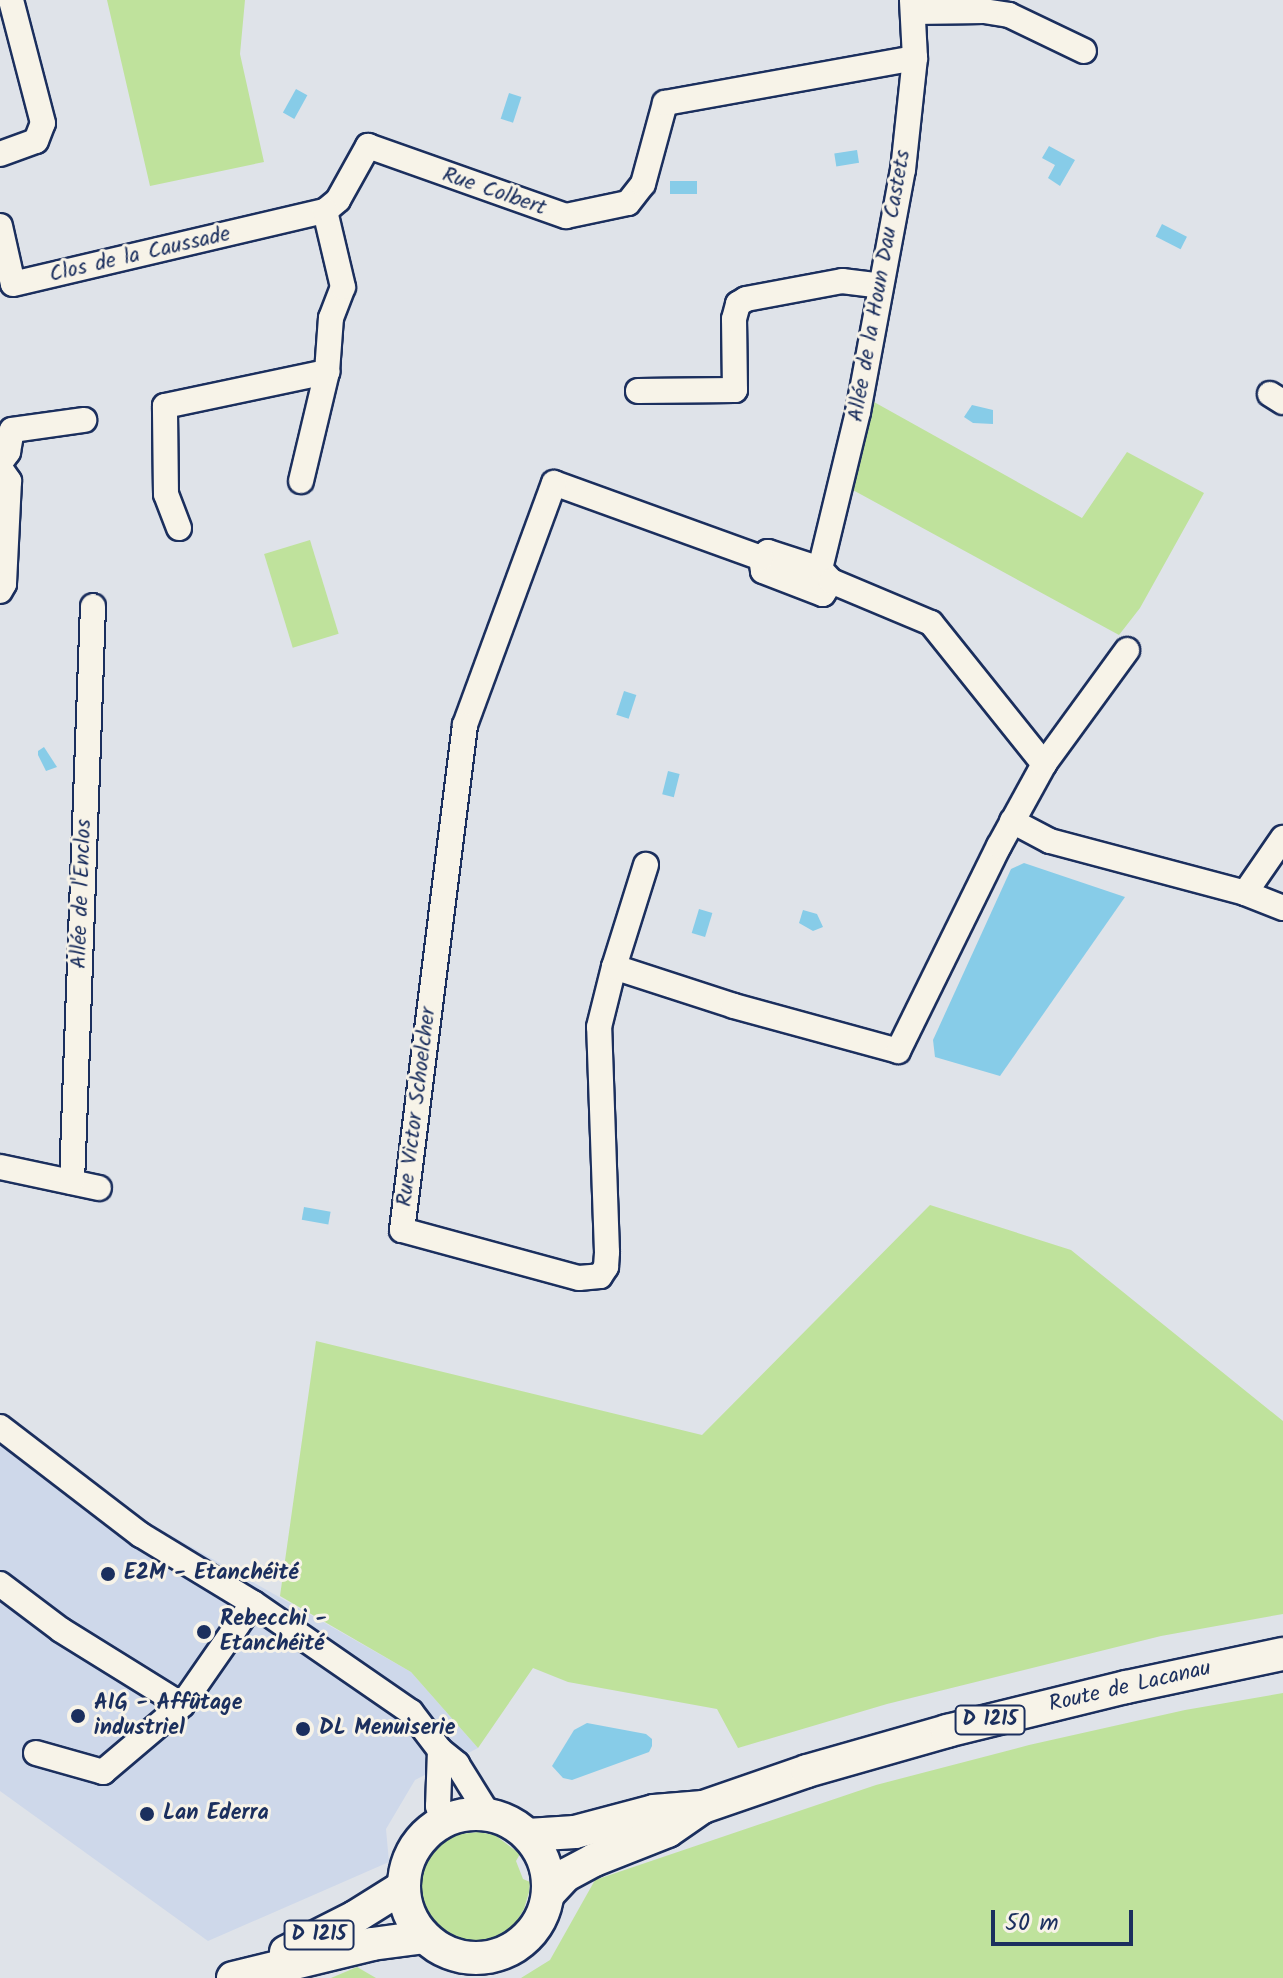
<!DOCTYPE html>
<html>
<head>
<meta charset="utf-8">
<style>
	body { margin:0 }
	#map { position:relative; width:1283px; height:1978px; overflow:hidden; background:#dfe3e9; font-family:Kalam,sans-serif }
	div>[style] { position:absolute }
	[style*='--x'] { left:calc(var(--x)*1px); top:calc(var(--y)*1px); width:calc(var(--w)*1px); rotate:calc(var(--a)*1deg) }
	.built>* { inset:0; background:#ced8ea }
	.green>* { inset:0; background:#bfe29c; transform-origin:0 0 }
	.water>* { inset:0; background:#87cce8; transform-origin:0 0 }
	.roads { filter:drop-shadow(2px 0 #1b2f5e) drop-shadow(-2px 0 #1b2f5e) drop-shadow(0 2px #1b2f5e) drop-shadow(0 -2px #1b2f5e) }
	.minor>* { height:24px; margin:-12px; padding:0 12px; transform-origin:12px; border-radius:12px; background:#f7f3e8 }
	.major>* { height:32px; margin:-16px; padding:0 16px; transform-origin:16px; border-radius:16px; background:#f7f3e8 }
	.major>.ring { margin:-16px; padding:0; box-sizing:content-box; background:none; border:32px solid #f7f3e8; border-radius:50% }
	.dots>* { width:22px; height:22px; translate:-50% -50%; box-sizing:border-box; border:4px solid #f7f3e8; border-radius:50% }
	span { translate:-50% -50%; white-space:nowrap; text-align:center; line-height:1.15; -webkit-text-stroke:6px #f7f3e8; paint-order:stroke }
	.shield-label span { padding:2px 6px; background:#f7f3e8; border:2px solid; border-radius:6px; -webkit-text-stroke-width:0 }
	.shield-label { font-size:20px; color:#1b2f5e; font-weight:700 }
	.street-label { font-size:22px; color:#1b2f5e }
	.poi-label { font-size:22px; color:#1b2f5e; font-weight:700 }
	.left { translate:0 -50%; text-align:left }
	.scale { position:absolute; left:991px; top:1910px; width:142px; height:36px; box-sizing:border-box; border:4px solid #1b2f5e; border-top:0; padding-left:10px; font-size:24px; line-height:28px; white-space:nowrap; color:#1b2f5e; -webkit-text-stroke:6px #f7f3e8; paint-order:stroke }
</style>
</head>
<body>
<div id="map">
	<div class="built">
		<div style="clip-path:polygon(0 1412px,151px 1524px,411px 1672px,478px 1748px,415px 1780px,386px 1829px,389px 1862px,208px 1941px,0 1791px)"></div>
	</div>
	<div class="green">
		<div style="clip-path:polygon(107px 0,245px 0,240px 54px,264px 162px,150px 186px)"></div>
		<div style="clip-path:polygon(874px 402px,1082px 518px,1127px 452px,1204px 493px,1140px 608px,1119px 635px,851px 489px)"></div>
		<div style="left:310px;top:540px;width:98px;height:48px;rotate:73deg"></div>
		<div style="clip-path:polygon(930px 1205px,1071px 1250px,1283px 1421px,1283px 1614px,1161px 1636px,887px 1704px,738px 1748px,717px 1709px,568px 1682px,533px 1668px,478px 1748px,411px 1672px,280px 1596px,316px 1341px,702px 1435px)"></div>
		<div style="clip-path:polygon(1283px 1693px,1283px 1978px,521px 1978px,550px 1960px,595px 1880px,876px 1785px,1029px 1745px,1185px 1710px)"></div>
		<div style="clip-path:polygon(478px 1832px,495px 1835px,520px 1854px,516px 1861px,523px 1879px,530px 1882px,529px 1892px,524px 1909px,515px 1924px,500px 1935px,484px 1940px,466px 1940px,449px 1934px,434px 1923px,425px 1907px,421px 1890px,422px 1871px,430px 1855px,443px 1842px,460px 1834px)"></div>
		<div style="clip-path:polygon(357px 1967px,376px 1978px,331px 1978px)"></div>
	</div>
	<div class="water">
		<div style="left:296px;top:89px;width:13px;height:27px;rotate:29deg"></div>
		<div style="left:509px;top:93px;width:13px;height:27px;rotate:18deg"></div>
		<div style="clip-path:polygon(1049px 146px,1075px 160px,1060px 186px,1048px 178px,1055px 165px,1042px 158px)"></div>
		<div style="left:857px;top:150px;width:13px;height:23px;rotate:81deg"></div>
		<div style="left:670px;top:181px;width:27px;height:13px"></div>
		<div style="left:1162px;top:224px;width:28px;height:14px;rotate:27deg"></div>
		<div style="clip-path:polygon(972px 405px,993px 410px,993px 424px,973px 423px,964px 417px)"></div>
		<div style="left:624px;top:691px;width:13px;height:25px;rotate:18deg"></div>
		<div style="clip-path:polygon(44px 747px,57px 767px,46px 771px,38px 755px,38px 751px)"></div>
		<div style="left:668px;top:771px;width:12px;height:24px;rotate:14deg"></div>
		<div style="clip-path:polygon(1024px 863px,1125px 897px,1000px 1076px,935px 1057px,933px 1040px,1011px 869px)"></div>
		<div style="left:699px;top:909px;width:14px;height:25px;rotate:17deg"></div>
		<div style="clip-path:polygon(803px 910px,817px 914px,823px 927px,813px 931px,799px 923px)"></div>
		<div style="left:304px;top:1207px;width:27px;height:13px;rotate:10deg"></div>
		<div style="clip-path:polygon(587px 1723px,646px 1734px,652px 1739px,652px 1746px,649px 1752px,572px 1780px,563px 1778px,552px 1766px,574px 1730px)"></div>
	</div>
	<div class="roads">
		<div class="minor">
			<div style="--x:913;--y:12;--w:71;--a:-0.8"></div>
			<div style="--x:984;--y:11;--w:25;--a:9"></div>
			<div style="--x:1009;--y:15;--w:83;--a:25.6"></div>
			<div style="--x:0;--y:154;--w:38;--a:-20"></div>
			<div style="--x:36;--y:141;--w:19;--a:-69"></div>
			<div style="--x:43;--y:123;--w:127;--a:-104.6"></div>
			<div style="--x:0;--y:226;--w:59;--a:77.4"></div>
			<div style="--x:13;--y:284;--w:320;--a:-13.2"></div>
			<div style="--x:325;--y:211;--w:17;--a:-40"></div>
			<div style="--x:338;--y:200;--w:62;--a:-60.9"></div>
			<div style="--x:368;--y:146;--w:210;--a:19.5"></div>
			<div style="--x:566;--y:216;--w:63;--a:-11.8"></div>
			<div style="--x:628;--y:203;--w:24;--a:-52"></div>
			<div style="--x:643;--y:184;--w:84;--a:-74.8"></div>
			<div style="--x:665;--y:103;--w:254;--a:-10.2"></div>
			<div style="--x:638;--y:391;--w:97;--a:-0.6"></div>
			<div style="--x:735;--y:390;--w:71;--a:-90.8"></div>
			<div style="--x:734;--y:319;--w:16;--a:-75"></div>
			<div style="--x:738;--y:304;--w:9;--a:-32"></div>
			<div style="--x:746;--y:299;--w:98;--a:-10.6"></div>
			<div style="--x:842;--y:281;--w:39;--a:7"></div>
			<div style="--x:1270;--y:394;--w:15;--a:32"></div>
			<div style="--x:0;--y:463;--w:14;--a:-54"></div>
			<div style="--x:8;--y:452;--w:22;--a:-80"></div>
			<div style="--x:12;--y:430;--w:73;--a:-7.9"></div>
			<div style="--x:0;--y:468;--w:16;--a:55"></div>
			<div style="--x:9;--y:481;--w:103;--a:92.8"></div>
			<div style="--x:4;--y:584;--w:8;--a:120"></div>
			<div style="--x:301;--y:481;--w:112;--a:-76.6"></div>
			<div style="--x:179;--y:528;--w:36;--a:-111"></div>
			<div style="--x:166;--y:494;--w:88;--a:-90.7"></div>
			<div style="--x:165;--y:406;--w:166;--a:-11.9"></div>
			<div style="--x:327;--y:372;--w:54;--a:-85.8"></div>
			<div style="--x:331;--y:318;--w:33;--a:-69"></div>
			<div style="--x:343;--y:287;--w:78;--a:-103.3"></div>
			<div style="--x:761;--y:558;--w:13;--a:81"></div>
			<div style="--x:763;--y:571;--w:64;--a:21"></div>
			<div style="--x:823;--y:594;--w:15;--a:-58"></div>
			<div style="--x:820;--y:569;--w:55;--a:-161.9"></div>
			<div style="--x:768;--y:552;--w:9;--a:139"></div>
			<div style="--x:761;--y:558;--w:220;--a:-160.1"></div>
			<div style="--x:554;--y:483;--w:258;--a:110.2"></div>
			<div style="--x:465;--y:725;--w:509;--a:97.11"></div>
			<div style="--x:402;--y:1230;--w:183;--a:15.2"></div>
			<div style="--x:579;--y:1278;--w:21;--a:-5"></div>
			<div style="--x:600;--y:1276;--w:11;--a:-56"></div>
			<div style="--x:606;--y:1267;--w:15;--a:-86"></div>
			<div style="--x:607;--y:1252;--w:225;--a:-92"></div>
			<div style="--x:599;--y:1027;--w:62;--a:-76"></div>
			<div style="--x:614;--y:967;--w:126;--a:18"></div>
			<div style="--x:734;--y:1006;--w:170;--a:15.3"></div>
			<div style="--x:898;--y:1051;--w:229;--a:-63.8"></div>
			<div style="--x:999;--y:846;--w:94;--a:-61.2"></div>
			<div style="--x:1044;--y:764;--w:141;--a:-53.9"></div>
			<div style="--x:820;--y:569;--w:162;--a:-76.4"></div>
			<div style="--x:858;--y:412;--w:246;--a:-79.5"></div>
			<div style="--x:903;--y:170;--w:113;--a:-83.9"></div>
			<div style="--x:915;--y:58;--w:58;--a:-93"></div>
			<div style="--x:820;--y:569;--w:16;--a:47"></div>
			<div style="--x:831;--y:581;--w:108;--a:22.8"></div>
			<div style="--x:931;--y:623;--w:181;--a:51.3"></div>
			<div style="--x:1012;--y:821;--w:43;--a:27.8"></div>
			<div style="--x:1050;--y:841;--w:202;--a:14.9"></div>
			<div style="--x:1245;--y:893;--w:41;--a:21.5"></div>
			<div style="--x:1245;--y:893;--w:67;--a:-55.4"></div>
			<div style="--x:614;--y:967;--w:107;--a:-72.6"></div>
			<div style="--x:0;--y:1167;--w:101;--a:12"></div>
			<div style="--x:72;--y:1182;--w:576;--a:-87.91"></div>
			<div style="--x:0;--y:1427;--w:178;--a:37.5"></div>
			<div style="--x:141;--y:1535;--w:131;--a:31.3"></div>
			<div style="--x:253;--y:1603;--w:192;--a:34.6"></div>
			<div style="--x:411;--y:1712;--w:48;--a:52.7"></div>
			<div style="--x:440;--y:1750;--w:22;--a:39"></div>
			<div style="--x:457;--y:1764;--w:59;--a:58.2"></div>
			<div style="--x:0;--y:1584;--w:76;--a:37"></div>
			<div style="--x:61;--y:1630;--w:142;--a:31.8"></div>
			<div style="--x:440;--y:1750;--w:56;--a:92"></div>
			<div style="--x:438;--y:1806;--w:16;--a:72"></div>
			<div style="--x:36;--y:1753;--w:70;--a:15.8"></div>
			<div style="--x:103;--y:1772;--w:104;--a:-40.3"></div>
			<div style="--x:182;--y:1705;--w:124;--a:-55.2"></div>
		</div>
		<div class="major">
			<div class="ring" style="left:404px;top:1814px;width:112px;height:112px"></div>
			<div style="--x:528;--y:1835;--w:47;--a:-3.7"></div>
			<div style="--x:575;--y:1832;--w:82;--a:-14.9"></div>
			<div style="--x:654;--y:1811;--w:49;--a:-4.7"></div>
			<div style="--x:703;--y:1807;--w:110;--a:-19.1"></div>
			<div style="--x:807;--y:1771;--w:146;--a:-15.9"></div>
			<div style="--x:947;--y:1731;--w:184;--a:-13.8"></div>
			<div style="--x:1126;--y:1687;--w:160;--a:-11.9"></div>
			<div style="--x:549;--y:1893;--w:25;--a:-47"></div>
			<div style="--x:566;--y:1875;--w:32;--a:-28"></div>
			<div style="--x:594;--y:1860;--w:79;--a:-21.4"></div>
			<div style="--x:668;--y:1831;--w:40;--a:-34.9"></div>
			<div style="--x:286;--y:1952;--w:77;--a:-26.9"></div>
			<div style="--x:355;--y:1917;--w:57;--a:-32"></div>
			<div style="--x:233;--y:1978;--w:143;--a:-13.7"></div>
			<div style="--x:372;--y:1944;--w:52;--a:-7.7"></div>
		</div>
	</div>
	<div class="dots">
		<div style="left:108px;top:1574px;background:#1b2f5e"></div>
		<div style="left:204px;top:1632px;background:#1b2f5e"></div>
		<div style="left:78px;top:1716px;background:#1b2f5e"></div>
		<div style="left:303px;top:1729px;background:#1b2f5e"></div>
		<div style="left:147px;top:1814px;background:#1b2f5e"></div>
	</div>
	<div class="shield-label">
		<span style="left:990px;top:1720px">D 1215</span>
		<span style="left:319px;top:1935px">D 1215</span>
	</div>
	<div class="street-label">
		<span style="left:494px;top:192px;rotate:19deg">Rue Colbert</span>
		<span style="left:140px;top:255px;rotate:-13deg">Clos de la Caussade</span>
		<span style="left:880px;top:286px;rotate:-80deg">Allée de la Houn Dau Castets</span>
		<span style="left:82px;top:894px;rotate:-88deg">Allée de l'Enclos</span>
		<span style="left:417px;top:1107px;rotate:-83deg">Rue Victor Schoelcher</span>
		<span style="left:1130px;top:1687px;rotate:-13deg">Route de Lacanau</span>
	</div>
	<div class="poi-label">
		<span class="left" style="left:124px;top:1574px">E2M - Etanchéité</span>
		<span class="left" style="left:220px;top:1632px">Rebecchi -<br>Etanchéité</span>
		<span class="left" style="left:94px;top:1716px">AIG - Affûtage<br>industriel</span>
		<span class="left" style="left:319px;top:1729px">DL Menuiserie</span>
		<span class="left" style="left:163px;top:1814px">Lan Ederra</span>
	</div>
	<div class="scale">50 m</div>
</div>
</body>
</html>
